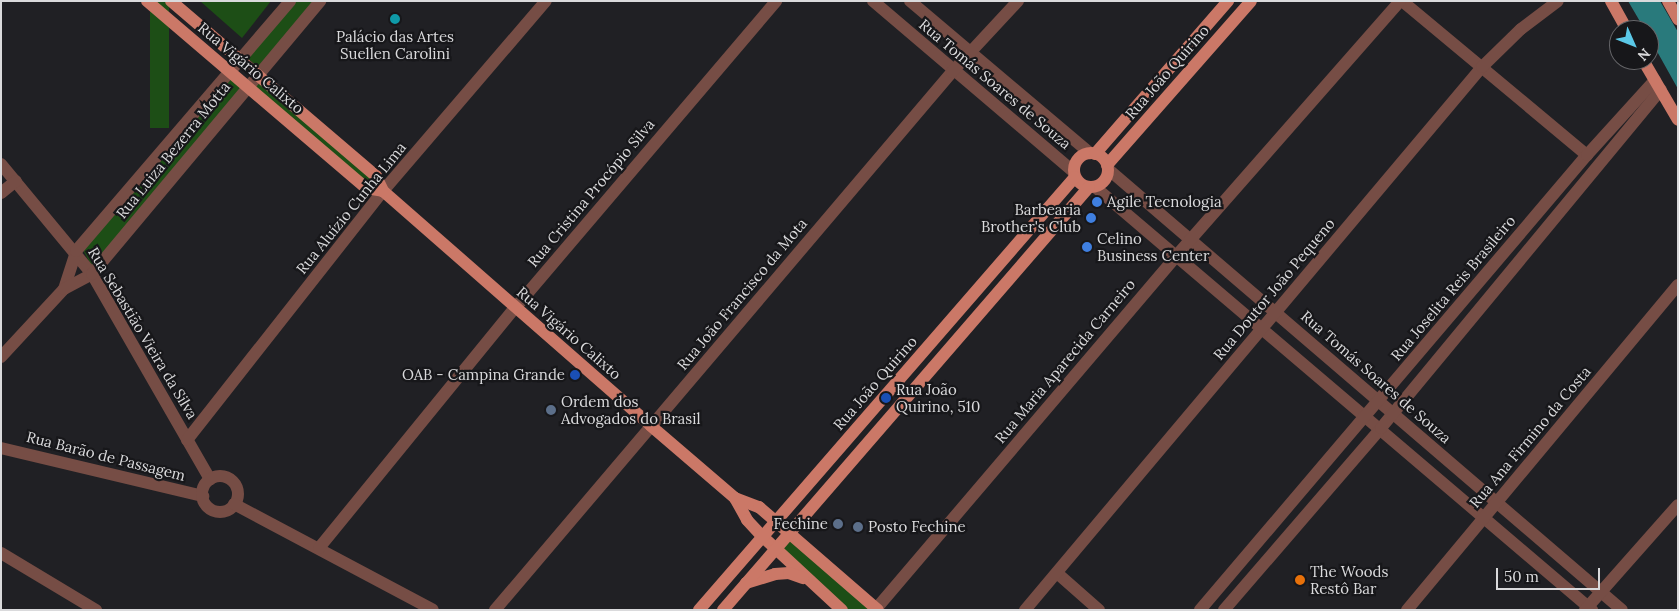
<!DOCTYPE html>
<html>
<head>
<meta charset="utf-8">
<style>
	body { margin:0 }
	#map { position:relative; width:1679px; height:611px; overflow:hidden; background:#202024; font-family:Lora,serif }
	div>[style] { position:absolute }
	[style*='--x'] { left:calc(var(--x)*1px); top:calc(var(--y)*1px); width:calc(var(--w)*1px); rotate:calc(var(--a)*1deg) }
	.green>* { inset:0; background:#1d4e16; transform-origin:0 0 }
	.water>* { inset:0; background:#297a7c }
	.minor>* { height:12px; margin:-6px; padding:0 6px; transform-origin:6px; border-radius:6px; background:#764d45 }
	.minor>.ring { margin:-6px; padding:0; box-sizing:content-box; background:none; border:12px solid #764d45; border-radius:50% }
	.major>* { height:12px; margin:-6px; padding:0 6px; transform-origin:6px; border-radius:6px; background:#cb7867 }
	.major>.ring { margin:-6px; padding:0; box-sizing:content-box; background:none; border:12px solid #cb7867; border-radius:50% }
	.dots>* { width:14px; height:14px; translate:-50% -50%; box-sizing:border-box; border:2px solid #17171a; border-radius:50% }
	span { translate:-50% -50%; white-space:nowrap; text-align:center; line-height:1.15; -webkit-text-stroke:4.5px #17171a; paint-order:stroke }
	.poi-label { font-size:15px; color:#dadadc }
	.left { translate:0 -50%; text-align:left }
	.right { translate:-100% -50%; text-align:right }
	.street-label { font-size:15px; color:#dadadc }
	.frame { position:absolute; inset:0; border:2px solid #dadadc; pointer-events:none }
	.north { position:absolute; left:1609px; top:20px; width:50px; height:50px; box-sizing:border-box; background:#17171a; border:1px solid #656568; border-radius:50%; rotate:134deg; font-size:14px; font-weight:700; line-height:20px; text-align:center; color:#dadadc }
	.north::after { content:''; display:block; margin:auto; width:18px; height:22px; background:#5bc8e7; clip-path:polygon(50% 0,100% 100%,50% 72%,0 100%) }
	.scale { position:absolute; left:1496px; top:568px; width:104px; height:22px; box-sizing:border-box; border:2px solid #dadadc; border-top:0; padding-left:6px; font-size:15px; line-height:18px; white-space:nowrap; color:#dadadc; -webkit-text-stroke:4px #17171a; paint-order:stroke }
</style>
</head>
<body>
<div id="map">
	<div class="green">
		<div style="left:150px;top:1px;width:19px;height:127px"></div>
		<div style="clip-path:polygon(200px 1px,271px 1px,242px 38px)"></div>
		<div style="clip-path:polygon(295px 1px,315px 1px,258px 67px,247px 58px)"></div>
		<div style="clip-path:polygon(259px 75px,381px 185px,374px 192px,250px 86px)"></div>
		<div style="clip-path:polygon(230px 77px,242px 87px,93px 268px,83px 250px)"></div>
		<div style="clip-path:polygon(790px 536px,874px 610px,848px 610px,778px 549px)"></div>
	</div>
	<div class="water">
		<div style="clip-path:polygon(1628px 1px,1660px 1px,1678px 32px,1678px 89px,1649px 37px,1649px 30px,1645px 30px)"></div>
	</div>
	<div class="minor">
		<div style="--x:873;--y:1;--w:264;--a:40.4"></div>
		<div style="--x:910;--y:1;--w:236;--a:40.2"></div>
		<div style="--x:1402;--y:1;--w:241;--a:39.8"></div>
		<div style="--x:1;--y:164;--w:143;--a:50.4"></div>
		<div style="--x:92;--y:274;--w:237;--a:60.1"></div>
		<div style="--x:1108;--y:169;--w:677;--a:40.63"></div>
		<div style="--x:1095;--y:187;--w:653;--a:40.4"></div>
		<div style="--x:1;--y:193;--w:19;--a:-39"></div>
		<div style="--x:64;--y:289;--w:40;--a:-72"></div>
		<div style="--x:76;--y:251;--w:329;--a:-49.4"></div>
		<div style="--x:1;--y:357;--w:93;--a:-47.2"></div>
		<div style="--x:64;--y:289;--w:32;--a:-28"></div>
		<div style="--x:92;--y:274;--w:356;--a:-50.1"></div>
		<div style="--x:187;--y:440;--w:317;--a:-51.8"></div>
		<div style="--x:383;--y:191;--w:250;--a:-49.4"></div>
		<div style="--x:1;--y:448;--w:208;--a:13.4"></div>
		<div class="ring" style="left:202px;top:476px;width:24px;height:24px"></div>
		<div style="--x:234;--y:504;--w:225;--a:28"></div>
		<div style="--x:319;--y:548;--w:310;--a:-50.8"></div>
		<div style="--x:515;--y:308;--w:403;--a:-49.6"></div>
		<div style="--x:1;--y:553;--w:111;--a:31"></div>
		<div style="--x:1057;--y:573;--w:56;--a:41.4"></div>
		<div style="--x:876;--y:609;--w:465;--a:-49.6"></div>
		<div style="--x:1177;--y:255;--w:338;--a:-48.7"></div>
		<div style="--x:495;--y:610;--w:706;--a:-49.65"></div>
		<div style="--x:952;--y:72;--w:97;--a:-47.1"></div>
		<div style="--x:1025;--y:610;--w:710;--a:-49.92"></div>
		<div style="--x:1482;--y:67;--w:54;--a:-44.3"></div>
		<div style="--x:1521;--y:29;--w:46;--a:-37.1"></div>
		<div style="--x:1200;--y:610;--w:597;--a:-49.62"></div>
		<div style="--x:1587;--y:155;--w:101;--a:-47.8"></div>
		<div style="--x:1224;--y:610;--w:240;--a:-49.2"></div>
		<div style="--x:1381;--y:428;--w:439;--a:-50.4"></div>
		<div style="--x:1407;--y:610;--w:423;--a:-50.2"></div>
		<div style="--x:1585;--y:610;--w:140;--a:-48.5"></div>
	</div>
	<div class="major">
		<div style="--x:147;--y:1;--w:288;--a:40.5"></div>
		<div style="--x:366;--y:188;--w:17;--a:10"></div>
		<div style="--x:171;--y:1;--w:270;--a:40.5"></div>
		<div style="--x:376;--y:176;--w:17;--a:65"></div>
		<div style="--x:383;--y:191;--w:356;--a:41.2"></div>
		<div style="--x:651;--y:426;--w:111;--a:40.6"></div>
		<div style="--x:735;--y:498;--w:26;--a:21"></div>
		<div style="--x:759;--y:507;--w:157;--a:40.9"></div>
		<div style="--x:1611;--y:1;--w:33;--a:61"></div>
		<div style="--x:1668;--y:1;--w:21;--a:61"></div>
		<div style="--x:1643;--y:60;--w:69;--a:59.7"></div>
		<div class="ring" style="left:1074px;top:153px;width:22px;height:22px"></div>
		<div style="--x:1095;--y:154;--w:203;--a:-49"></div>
		<div style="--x:1107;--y:165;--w:218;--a:-48.7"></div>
		<div style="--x:735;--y:498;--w:25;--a:61"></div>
		<div style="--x:747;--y:520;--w:22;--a:47"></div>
		<div style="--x:762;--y:536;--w:109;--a:42.8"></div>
		<div style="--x:746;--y:583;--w:30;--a:-17"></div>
		<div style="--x:775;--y:574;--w:14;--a:-4"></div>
		<div style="--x:789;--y:573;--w:15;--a:20"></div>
		<div style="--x:699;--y:610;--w:573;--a:-49.03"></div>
		<div style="--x:723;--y:610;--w:559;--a:-49.13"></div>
	</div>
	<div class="dots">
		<div style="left:395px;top:19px;background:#0f9aa8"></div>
		<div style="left:1097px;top:202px;background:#3f7fe0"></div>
		<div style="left:1091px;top:218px;background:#3f7fe0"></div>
		<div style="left:1087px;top:247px;background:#3f7fe0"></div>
		<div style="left:575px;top:375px;background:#1a4fb4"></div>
		<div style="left:886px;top:398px;background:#1a4fb4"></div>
		<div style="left:551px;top:410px;background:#5c6f8a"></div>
		<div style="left:838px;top:524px;background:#5c6f8a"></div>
		<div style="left:858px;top:527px;background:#5c6f8a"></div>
		<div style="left:1300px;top:580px;background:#e8710a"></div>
	</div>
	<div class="poi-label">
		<span style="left:395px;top:45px">Palácio das Artes<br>Suellen Carolini</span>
		<span class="left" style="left:1107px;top:202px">Agile Tecnologia</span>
		<span class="right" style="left:1081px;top:218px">Barbearia<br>Brother's Club</span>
		<span class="left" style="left:1097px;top:247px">Celino<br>Business Center</span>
		<span class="right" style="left:565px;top:375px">OAB - Campina Grande</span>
		<span class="left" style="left:896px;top:398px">Rua João<br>Quirino, 510</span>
		<span class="left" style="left:561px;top:410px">Ordem dos<br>Advogados do Brasil</span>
		<span class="right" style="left:828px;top:524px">Fechine</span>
		<span class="left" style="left:868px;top:527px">Posto Fechine</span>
		<span class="left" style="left:1310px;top:580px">The Woods<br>Restô Bar</span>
	</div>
	<div class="street-label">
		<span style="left:251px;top:68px;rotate:40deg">Rua Vigário Calixto</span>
		<span style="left:1167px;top:72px;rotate:-49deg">Rua João Quirino</span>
		<span style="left:995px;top:84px;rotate:40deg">Rua Tomás Soares de Souza</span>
		<span style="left:173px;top:150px;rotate:-51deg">Rua Luiza Bezerra Motta</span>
		<span style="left:591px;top:193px;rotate:-50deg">Rua Cristina Procópio Silva</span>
		<span style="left:351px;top:208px;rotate:-51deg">Rua Aluízio Cunha Lima</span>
		<span style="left:1453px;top:288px;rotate:-50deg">Rua Joselita Reis Brasileiro</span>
		<span style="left:1274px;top:289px;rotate:-50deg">Rua Doutor João Pequeno</span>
		<span style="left:742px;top:294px;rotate:-50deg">Rua João Francisco da Mota</span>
		<span style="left:143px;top:333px;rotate:59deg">Rua Sebastião Vieira da Silva</span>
		<span style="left:569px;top:333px;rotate:41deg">Rua Vigário Calixto</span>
		<span style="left:1065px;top:361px;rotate:-50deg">Rua Maria Aparecida Carneiro</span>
		<span style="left:1376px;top:377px;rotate:41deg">Rua Tomás Soares de Souza</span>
		<span style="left:875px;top:383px;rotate:-49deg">Rua João Quirino</span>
		<span style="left:1530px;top:437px;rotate:-50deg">Rua Ana Firmino da Costa</span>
		<span style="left:106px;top:456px;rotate:14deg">Rua Barão de Passagem</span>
	</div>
	<div class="frame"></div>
	<div class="north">N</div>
	<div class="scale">50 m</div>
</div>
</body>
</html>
